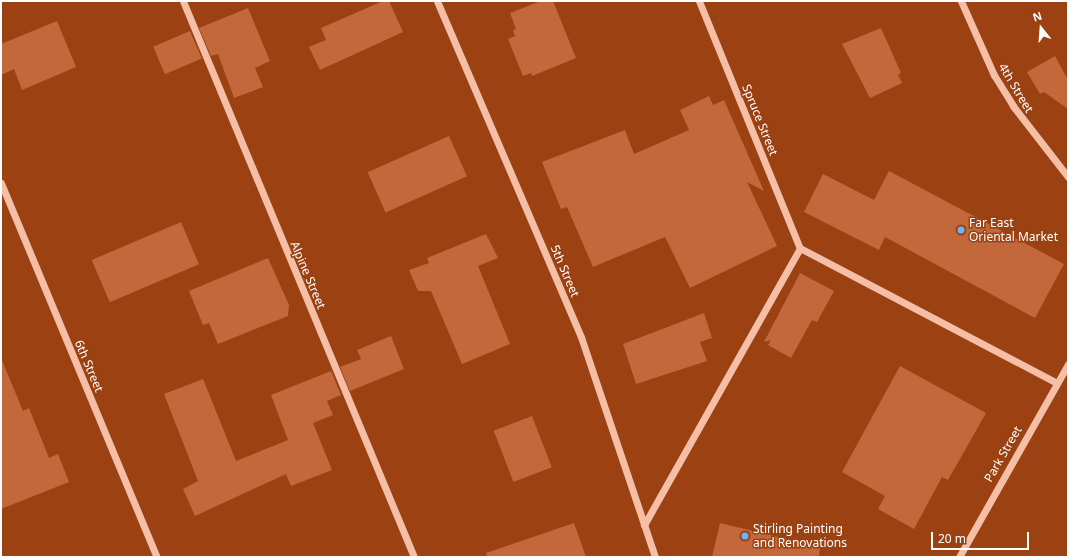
<!DOCTYPE html>
<html>
<head>
<meta charset="utf-8">
<style>
	body { margin:0 }
	#map { position:relative; width:1069px; height:558px; overflow:hidden; background:#9b4112; font-family:"Noto Sans",sans-serif }
	div>[style] { position:absolute }
	[style*='--x'] { left:calc(var(--x)*1px); top:calc(var(--y)*1px); width:calc(var(--w)*1px); rotate:calc(var(--a)*1deg) }
	.building>* { inset:0; background:#c2683b; transform-origin:0 0 }
	.minor>* { height:7px; margin:-3.5px; padding:0 3.5px; transform-origin:3.5px; border-radius:3.5px; background:#f4bfa6 }
	.dots>* { width:11px; height:11px; translate:-50% -50%; box-sizing:border-box; border:2px solid #9b4112; border-radius:50% }
	span { translate:-50% -50%; white-space:nowrap; text-align:center; line-height:1.15; -webkit-text-stroke:3px #9b4112; paint-order:stroke }
	.street-label { font-size:12px; color:#fff }
	.poi-label { font-size:12px; color:#fff }
	.left { translate:0 -50%; text-align:left }
	.frame { position:absolute; inset:0; border:2px solid #fff; pointer-events:none }
	.north { position:absolute; left:1021px; top:8px; width:40px; height:40px; -webkit-text-stroke:3px #9b4112; paint-order:stroke; rotate:343deg; font-size:11px; font-weight:700; line-height:16px; text-align:center; color:#fff }
	.north::after { content:''; display:block; margin:auto; width:14px; height:18px; background:#fff; clip-path:polygon(50% 0,100% 100%,50% 72%,0 100%) }
	.scale { position:absolute; left:931px; top:532px; width:98px; height:18px; box-sizing:border-box; border:2px solid #fff; border-top:0; padding-left:5px; font-size:12px; line-height:14px; white-space:nowrap; color:#fff; -webkit-text-stroke:3px #9b4112; paint-order:stroke }
</style>
</head>
<body>
<div id="map">
	<div class="building">
		<div style="clip-path:polygon(383px 1px,389px 1px,403px 32px,320px 70px,309px 47px,326px 40px,321px 28px)"></div>
		<div style="clip-path:polygon(541px 1px,553px 1px,576px 58px,532px 76px,531px 73px,523px 76px,508px 39px,515px 36px,513px 30px,516px 29px,510px 13px)"></div>
		<div style="clip-path:polygon(248px 8px,270px 61px,255px 68px,263px 87px,234px 98px,218px 54px,211px 56px,199px 28px)"></div>
		<div style="clip-path:polygon(57px 21px,76px 67px,22px 90px,14px 69px,1px 75px,1px 44px)"></div>
		<div style="clip-path:polygon(881px 28px,901px 73px,898px 75px,902px 83px,870px 98px,842px 44px)"></div>
		<div style="left:190px;top:31px;width:30px;height:40px;rotate:67deg"></div>
		<div style="clip-path:polygon(1055px 56px,1068px 80px,1068px 109px,1044px 92px,1040px 94px,1027px 72px)"></div>
		<div style="clip-path:polygon(709px 96px,713px 105px,724px 100px,764px 191px,747px 182px,777px 246px,690px 288px,665px 237px,593px 267px,567px 207px,561px 209px,542px 162px,625px 130px,634px 154px,689px 130px,680px 110px)"></div>
		<div style="left:449px;top:136px;width:44px;height:89px;rotate:66deg"></div>
		<div style="clip-path:polygon(889px 171px,1064px 264px,1035px 318px,885px 237px,879px 250px,804px 212px,823px 174px,874px 200px)"></div>
		<div style="left:181px;top:222px;width:46px;height:97px;rotate:67deg"></div>
		<div style="clip-path:polygon(486px 234px,498px 258px,478px 266px,510px 344px,462px 364px,431px 291px,418px 291px,409px 270px,429px 263px,427px 258px)"></div>
		<div style="clip-path:polygon(268px 258px,289px 305px,288px 316px,218px 344px,209px 323px,203px 325px,189px 291px)"></div>
		<div style="clip-path:polygon(800px 273px,834px 291px,817px 322px,812px 320px,791px 358px,768px 345px,771px 340px,764px 342px)"></div>
		<div style="clip-path:polygon(704px 313px,712px 338px,700px 342px,707px 361px,636px 384px,623px 344px)"></div>
		<div style="clip-path:polygon(391px 336px,404px 369px,350px 391px,340px 367px,361px 359px,357px 350px)"></div>
		<div style="clip-path:polygon(1px 358px,23px 411px,29px 408px,49px 458px,58px 454px,69px 482px,1px 509px)"></div>
		<div style="clip-path:polygon(900px 366px,986px 413px,948px 480px,942px 477px,914px 529px,878px 509px,885px 496px,842px 472px)"></div>
		<div style="clip-path:polygon(331px 371px,341px 395px,327px 401px,333px 415px,313px 423px,332px 470px,291px 486px,286px 474px,195px 516px,183px 489px,198px 481px,164px 394px,203px 379px,236px 461px,288px 440px,271px 395px)"></div>
		<div style="left:532px;top:416px;width:55px;height:41px;rotate:69deg"></div>
		<div style="clip-path:polygon(574px 523px,586px 557px,487px 557px,486px 553px)"></div>
		<div style="clip-path:polygon(720px 523px,820px 547px,819px 557px,712px 557px)"></div>
	</div>
	<div class="minor">
		<div style="--x:183;--y:1;--w:602;--a:67.44"></div>
		<div style="--x:437;--y:1;--w:366;--a:66.8"></div>
		<div style="--x:581;--y:337;--w:232;--a:71.4"></div>
		<div style="--x:699;--y:1;--w:267;--a:67.8"></div>
		<div style="--x:961;--y:1;--w:81;--a:66"></div>
		<div style="--x:994;--y:75;--w:36;--a:58"></div>
		<div style="--x:1013;--y:106;--w:90;--a:52.2"></div>
		<div style="--x:1;--y:183;--w:405;--a:67.4"></div>
		<div style="--x:800;--y:248;--w:290;--a:27.7"></div>
		<div style="--x:644;--y:525;--w:318;--a:-60.6"></div>
		<div style="--x:959;--y:557;--w:222;--a:-60.5"></div>
	</div>
	<div class="dots">
		<div style="left:961px;top:230px;background:#69b5ff"></div>
		<div style="left:745px;top:536px;background:#69b5ff"></div>
	</div>
	<div class="street-label">
		<span style="left:1016px;top:88px;rotate:59deg">4th Street</span>
		<span style="left:760px;top:120px;rotate:68deg">Spruce Street</span>
		<span style="left:565px;top:271px;rotate:67deg">5th Street</span>
		<span style="left:308px;top:275px;rotate:67deg">Alpine Street</span>
		<span style="left:89px;top:366px;rotate:67deg">6th Street</span>
		<span style="left:1003px;top:454px;rotate:-60deg">Park Street</span>
	</div>
	<div class="poi-label">
		<span class="left" style="left:969px;top:230px">Far East<br>Oriental Market</span>
		<span class="left" style="left:753px;top:536px">Stirling Painting<br>and Renovations</span>
	</div>
	<div class="frame"></div>
	<div class="north">N</div>
	<div class="scale">20 m</div>
</div>
</body>
</html>
